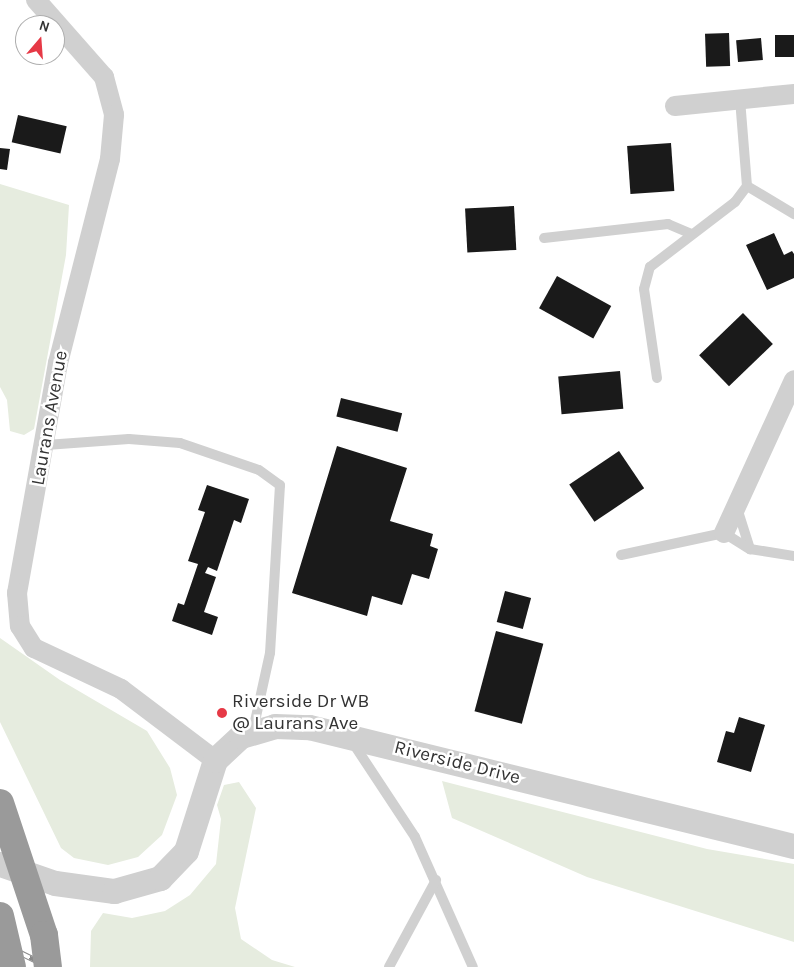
<!DOCTYPE html>
<html>
<head>
<meta charset="utf-8">
<style>
	body { margin:0 }
	#map { position:relative; width:794px; height:967px; overflow:hidden; background:#fff; font-family:Karla,sans-serif }
	div>[style] { position:absolute }
	[style*='--x'] { left:calc(var(--x)*1px); top:calc(var(--y)*1px); width:calc(var(--w)*1px); rotate:calc(var(--a)*1deg) }
	.green>* { inset:0; background:#e6ecdf }
	.building>* { inset:0; background:#1a1a1a; transform-origin:0 0 }
	.service>* { height:10px; margin:-5px; padding:0 5px; transform-origin:5px; border-radius:5px; background:#d0d0d0 }
	.minor>* { height:20px; margin:-10px; padding:0 10px; transform-origin:10px; border-radius:10px; background:#d0d0d0 }
	.tertiary>* { height:25px; margin:-12.5px; padding:0 12.5px; transform-origin:12.5px; border-radius:12.5px; background:#d0d0d0 }
	.rail>* { height:5.5px; margin-top:-2.75px; transform-origin:0; background:repeating-linear-gradient(90deg,#fff 0 11px,#888 0 22px); box-sizing:border-box; border-block:1px solid #888 }
	.motorway-bridge>* { height:28px; margin:-14px; padding:0 14px; transform-origin:14px; border-radius:14px; background:#9a9a9a }
	.dots>* { width:14px; height:14px; translate:-50% -50%; box-sizing:border-box; border:2px solid #fff; border-radius:50% }
	span { translate:-50% -50%; white-space:nowrap; text-align:center; line-height:1.15; -webkit-text-stroke:5px #fff; paint-order:stroke }
	.street-label { font-size:19px; color:#333 }
	.poi-label { font-size:19px; color:#333 }
	.left { translate:0 -50%; text-align:left }
	.north { position:absolute; left:15px; top:15px; width:50px; height:50px; box-sizing:border-box; background:#fff; border:1px solid #adadad; border-radius:50%; rotate:18deg; font-size:14px; font-weight:700; line-height:20px; text-align:center; color:#333 }
	.north::after { content:''; display:block; margin:auto; width:18px; height:22px; background:#e63946; clip-path:polygon(50% 0,100% 100%,50% 72%,0 100%) }
</style>
</head>
<body>
<div id="map">
	<div class="green">
		<div style="clip-path:polygon(0 184px,69px 205px,66px 255px,34px 429px,24px 435px,10px 431px,7px 400px,0 387px)"></div>
		<div style="clip-path:polygon(0 638px,60px 680px,147px 731px,170px 768px,177px 795px,162px 835px,138px 857px,108px 865px,74px 858px,61px 848px,0 722px)"></div>
		<div style="clip-path:polygon(442px 781px,707px 849px,794px 864px,794px 942px,587px 877px,452px 818px)"></div>
		<div style="clip-path:polygon(239px 782px,256px 808px,235px 908px,241px 939px,272px 960px,295px 967px,90px 967px,91px 931px,103px 913px,132px 918px,165px 911px,190px 895px,216px 864px,221px 819px,217px 805px,224px 785px)"></div>
	</div>
	<div class="building">
		<div style="left:729px;top:33px;width:33px;height:24px;rotate:88deg"></div>
		<div style="left:794px;top:35px;width:22px;height:19px;rotate:90deg"></div>
		<div style="left:761px;top:38px;width:22px;height:25px;rotate:85deg"></div>
		<div style="left:18px;top:115px;width:50px;height:28px;rotate:13deg"></div>
		<div style="left:671px;top:143px;width:48px;height:44px;rotate:86deg"></div>
		<div style="clip-path:polygon(0 148px,10px 149px,7px 170px,0 169px)"></div>
		<div style="left:514px;top:206px;width:44px;height:49px;rotate:87deg"></div>
		<div style="clip-path:polygon(774px 233px,784px 255px,792px 251px,794px 254px,794px 278px,767px 290px,746px 245px)"></div>
		<div style="left:557px;top:276px;width:62px;height:37px;rotate:29deg"></div>
		<div style="left:743px;top:313px;width:43px;height:61px;rotate:46deg"></div>
		<div style="left:620px;top:371px;width:38px;height:62px;rotate:85deg"></div>
		<div style="left:341px;top:398px;width:63px;height:19px;rotate:14deg"></div>
		<div style="clip-path:polygon(337px 446px,407px 468px,390px 521px,433px 534px,430px 546px,438px 549px,429px 579px,412px 574px,402px 605px,372px 596px,367px 616px,292px 593px)"></div>
		<div style="left:619px;top:451px;width:45px;height:60px;rotate:56deg"></div>
		<div style="clip-path:polygon(207px 485px,249px 499px,241px 523px,234px 520px,217px 571px,208px 567px,205px 573px,216px 577px,204px 612px,218px 617px,212px 635px,172px 621px,178px 603px,184px 605px,198px 564px,188px 561px,205px 512px,198px 510px)"></div>
		<div style="left:505px;top:591px;width:27px;height:32px;rotate:15deg"></div>
		<div style="left:496px;top:631px;width:49px;height:83px;rotate:15deg"></div>
		<div style="clip-path:polygon(739px 717px,765px 725px,751px 772px,717px 762px,726px 731px,734px 733px)"></div>
	</div>
	<div class="service">
		<div style="--x:747;--y:186;--w:55;--a:30.8"></div>
		<div style="--x:544;--y:238;--w:125;--a:-6.4"></div>
		<div style="--x:668;--y:224;--w:25;--a:23"></div>
		<div style="--x:657;--y:378;--w:90;--a:-98.3"></div>
		<div style="--x:644;--y:289;--w:23;--a:-75"></div>
		<div style="--x:650;--y:267;--w:107;--a:-37.4"></div>
		<div style="--x:735;--y:202;--w:20;--a:-53"></div>
		<div style="--x:747;--y:186;--w:87;--a:-94.6"></div>
		<div style="--x:46;--y:445;--w:83;--a:-4.1"></div>
		<div style="--x:129;--y:439;--w:51;--a:4.5"></div>
		<div style="--x:180;--y:443;--w:83;--a:18.9"></div>
		<div style="--x:259;--y:470;--w:26;--a:36"></div>
		<div style="--x:280;--y:485;--w:168;--a:93.4"></div>
		<div style="--x:270;--y:653;--w:79;--a:102.4"></div>
		<div style="--x:737;--y:508;--w:43;--a:72.4"></div>
		<div style="--x:621;--y:555;--w:105;--a:-12.1"></div>
		<div style="--x:724;--y:533;--w:31;--a:32"></div>
		<div style="--x:750;--y:549;--w:45;--a:9"></div>
		<div style="--x:351;--y:740;--w:116;--a:56.6"></div>
		<div style="--x:415;--y:837;--w:142;--a:66"></div>
		<div style="--x:389;--y:967;--w:99;--a:-61.6"></div>
	</div>
	<div class="minor">
		<div style="--x:36;--y:0;--w:103;--a:48.6"></div>
		<div style="--x:104;--y:77;--w:39;--a:75"></div>
		<div style="--x:114;--y:115;--w:44;--a:95.2"></div>
		<div style="--x:110;--y:159;--w:211;--a:104.3"></div>
		<div style="--x:58;--y:363;--w:234;--a:100.1"></div>
		<div style="--x:17;--y:593;--w:33;--a:85"></div>
		<div style="--x:20;--y:626;--w:26;--a:58"></div>
		<div style="--x:34;--y:648;--w:96;--a:25.2"></div>
		<div style="--x:121;--y:689;--w:118;--a:37.1"></div>
		<div style="--x:675;--y:106;--w:120;--a:-5.8"></div>
		<div style="--x:724;--y:533;--w:168;--a:-65.4"></div>
	</div>
	<div class="tertiary">
		<div style="--x:0;--y:864;--w:58;--a:19.1"></div>
		<div style="--x:55;--y:883;--w:60;--a:7.7"></div>
		<div style="--x:114;--y:891;--w:48;--a:-15.8"></div>
		<div style="--x:160;--y:878;--w:37;--a:-46"></div>
		<div style="--x:186;--y:851;--w:96;--a:-72.3"></div>
		<div style="--x:215;--y:760;--w:35;--a:-43"></div>
		<div style="--x:241;--y:736;--w:35;--a:-16"></div>
		<div style="--x:275;--y:726;--w:34;--a:2"></div>
		<div style="--x:309;--y:727;--w:499;--a:13.8"></div>
	</div>
	<div class="rail">
		<div style="--x:0;--y:943;--w:55;--a:26.1"></div>
	</div>
	<div class="motorway-bridge">
		<div style="--x:0;--y:803;--w:139;--a:71.6"></div>
		<div style="--x:44;--y:935;--w:32;--a:83"></div>
		<div style="--x:0;--y:916;--w:52;--a:76.8"></div>
	</div>
	<div class="dots">
		<div style="left:222px;top:713px;background:#e63946"></div>
	</div>
	<div class="street-label">
		<span style="left:50px;top:418px;rotate:-80deg">Laurans Avenue</span>
		<span style="left:457px;top:763px;rotate:14deg">Riverside Drive</span>
	</div>
	<div class="poi-label">
		<span class="left" style="left:232px;top:713px">Riverside Dr WB<br>@ Laurans Ave</span>
	</div>
	<div class="north">N</div>
</div>
</body>
</html>
